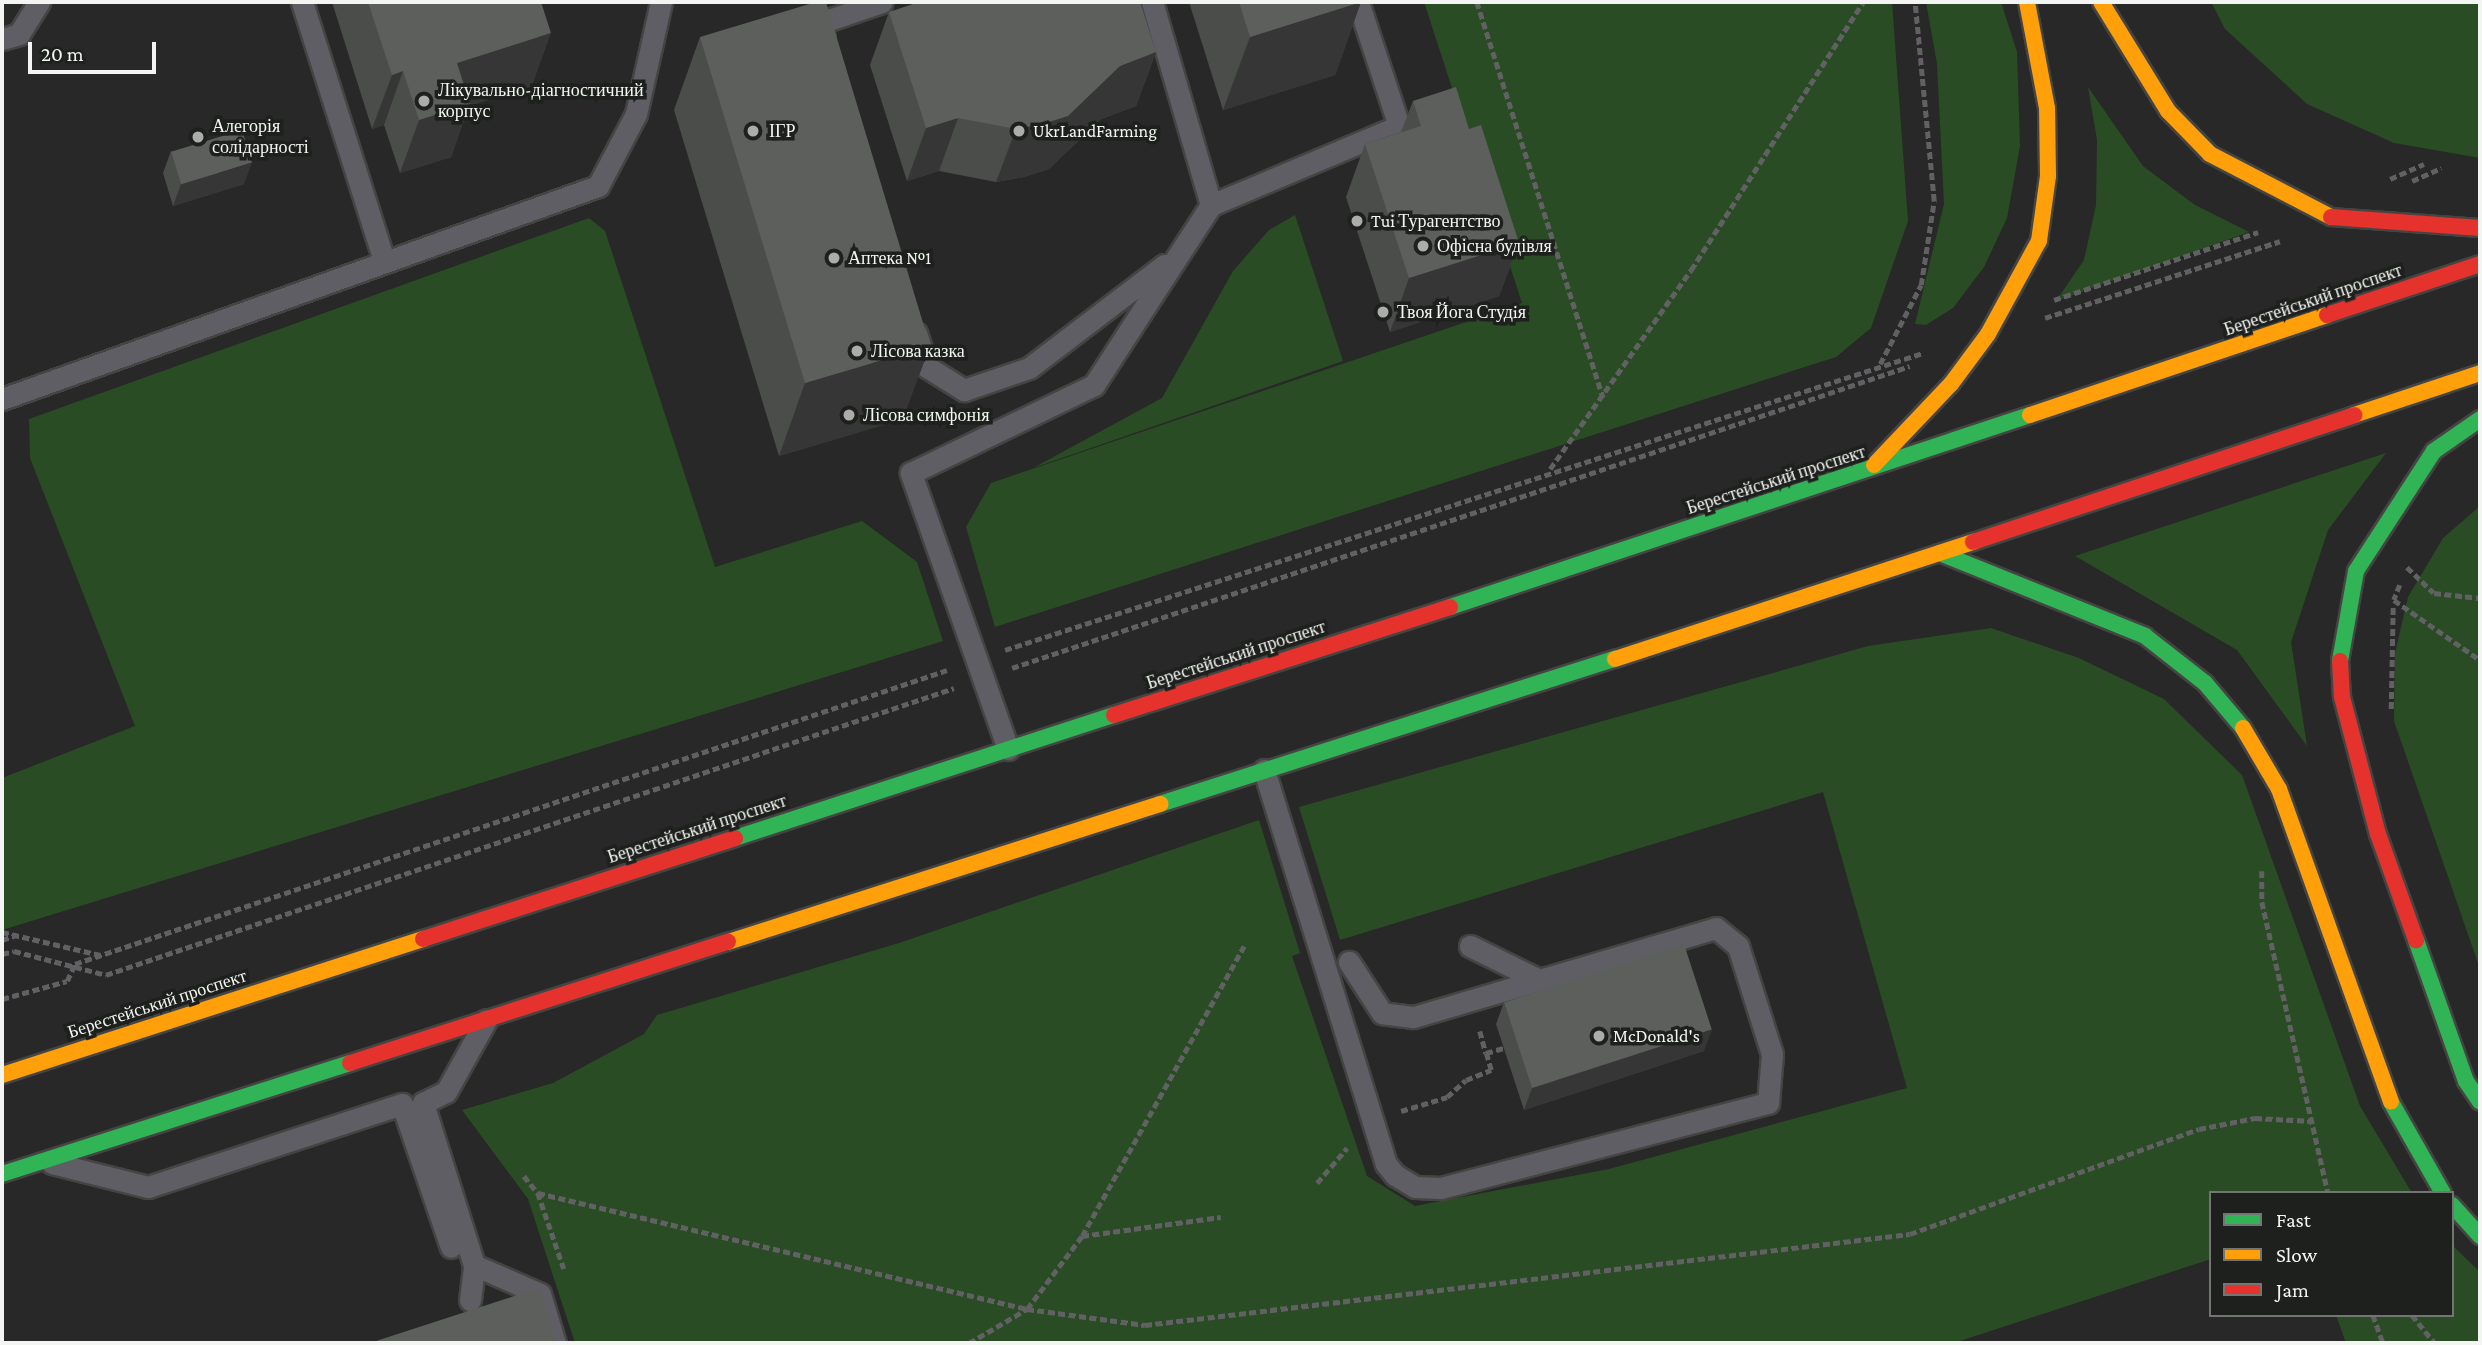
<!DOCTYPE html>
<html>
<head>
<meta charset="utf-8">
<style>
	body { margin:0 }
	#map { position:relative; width:2482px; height:1345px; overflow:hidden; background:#272827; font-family:"Crimson Pro",serif }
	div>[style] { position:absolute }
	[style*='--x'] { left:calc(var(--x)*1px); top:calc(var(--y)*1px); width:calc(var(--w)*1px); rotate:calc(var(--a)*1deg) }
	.green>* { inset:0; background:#2a4c24 }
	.path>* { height:4.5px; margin-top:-2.25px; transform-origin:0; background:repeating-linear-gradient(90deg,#616063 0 7px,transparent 0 10.5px) }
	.roads { filter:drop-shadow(2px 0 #444543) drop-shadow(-2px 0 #444543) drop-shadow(0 2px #444543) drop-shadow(0 -2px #444543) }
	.lane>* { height:21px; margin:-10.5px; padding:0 10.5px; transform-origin:10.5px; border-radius:10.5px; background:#605e65 }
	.fast>* { height:16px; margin:-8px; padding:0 8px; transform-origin:8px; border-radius:8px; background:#30b455 }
	.slow>* { height:16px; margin:-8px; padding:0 8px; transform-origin:8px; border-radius:8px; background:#ff9f0a }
	.jam>* { height:16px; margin:-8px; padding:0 8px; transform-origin:8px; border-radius:8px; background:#e5322d }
	.wall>* { inset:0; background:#4b4d4b }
	.shaded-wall>* { inset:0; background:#353635 }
	.building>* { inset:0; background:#5d5f5d; transform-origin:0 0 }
	.dots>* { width:19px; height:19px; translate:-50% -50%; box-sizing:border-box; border:4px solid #1d201c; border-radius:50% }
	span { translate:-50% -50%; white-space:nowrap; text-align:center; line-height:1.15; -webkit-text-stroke:7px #1d201c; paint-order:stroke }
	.poi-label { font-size:18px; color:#f3f5f2 }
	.left { translate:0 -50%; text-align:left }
	.street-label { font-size:18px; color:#f3f5f2 }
	.frame { position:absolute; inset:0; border:4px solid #f3f5f2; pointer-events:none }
	.legend { position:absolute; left:2209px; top:1191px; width:245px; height:126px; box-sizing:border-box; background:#1d201c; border:2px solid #737572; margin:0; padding:9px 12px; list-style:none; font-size:21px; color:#f3f5f2 }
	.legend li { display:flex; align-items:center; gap:14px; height:35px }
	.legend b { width:35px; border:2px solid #737572 }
	.scale { position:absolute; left:28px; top:42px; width:128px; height:32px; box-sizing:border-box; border:4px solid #f3f5f2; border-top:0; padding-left:9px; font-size:21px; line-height:24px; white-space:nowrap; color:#f3f5f2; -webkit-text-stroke:5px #1d201c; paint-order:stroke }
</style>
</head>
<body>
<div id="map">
	<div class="green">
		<div style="clip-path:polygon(1424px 2px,1892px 2px,1908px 221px,1871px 328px,1836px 357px,995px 627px,966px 527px,991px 483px,1522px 303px)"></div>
		<div style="clip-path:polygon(1926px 2px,2001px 2px,2017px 52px,2020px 146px,2007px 218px,1984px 267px,1953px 308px,1926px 325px,1915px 324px,1944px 204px,1937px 64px)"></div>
		<div style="clip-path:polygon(2211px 2px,2480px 2px,2480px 158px,2394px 143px,2307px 104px,2225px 29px)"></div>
		<div style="clip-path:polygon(2088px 87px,2143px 166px,2195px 205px,2249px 232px,2056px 301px,2084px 260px,2096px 205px,2097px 140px)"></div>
		<div style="clip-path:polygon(1295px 215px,1343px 361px,1033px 468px,1162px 398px,1233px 271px,1269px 230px)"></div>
		<div style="clip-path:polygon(589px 218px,605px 231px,715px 567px,862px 521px,917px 562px,943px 641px,2px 930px,2px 778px,135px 726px,30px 458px,29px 419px)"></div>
		<div style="clip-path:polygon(2386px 453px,2328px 530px,2291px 642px,2307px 746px,2237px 650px,2075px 556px)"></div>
		<div style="clip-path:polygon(2480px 506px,2480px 969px,2394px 721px,2395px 653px,2408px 597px,2443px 538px)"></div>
		<div style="clip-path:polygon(1991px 628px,2079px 658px,2164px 699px,2242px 775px,2360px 1106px,2412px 1193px,2211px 1193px,2211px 1259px,1954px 1343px,575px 1343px,528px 1199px,462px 1110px,553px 1083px,644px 1034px,657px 1015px,899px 943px,1259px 820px,1300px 953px,1292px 956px,1367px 1176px,1415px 1206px,1609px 1169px,1907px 1088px,1823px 792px,1340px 940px,1299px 807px,1868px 646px)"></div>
		<div style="clip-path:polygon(2452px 1245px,2480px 1272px,2480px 1343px,2346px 1343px,2336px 1315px,2452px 1315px)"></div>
	</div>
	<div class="path">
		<div style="--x:1477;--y:2;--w:415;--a:72.3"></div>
		<div style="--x:2390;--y:179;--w:37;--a:-24"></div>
		<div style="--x:2412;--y:181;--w:32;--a:-24"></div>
		<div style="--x:2054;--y:300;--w:215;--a:-18.4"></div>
		<div style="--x:2045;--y:318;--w:247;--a:-18.1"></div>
		<div style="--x:1880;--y:364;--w:89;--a:-62.6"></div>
		<div style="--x:1921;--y:285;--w:85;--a:-81.2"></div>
		<div style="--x:1934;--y:201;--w:200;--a:-95.5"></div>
		<div style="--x:1550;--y:469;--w:244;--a:-54.7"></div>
		<div style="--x:1691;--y:270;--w:318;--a:-57.3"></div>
		<div style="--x:2407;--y:567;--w:37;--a:44"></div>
		<div style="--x:2434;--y:593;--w:46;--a:6.2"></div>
		<div style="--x:2400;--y:585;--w:16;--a:112"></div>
		<div style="--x:2394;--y:600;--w:105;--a:34.9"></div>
		<div style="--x:1005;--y:650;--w:965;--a:-17.93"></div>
		<div style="--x:1012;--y:668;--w:947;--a:-18.59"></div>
		<div style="--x:2391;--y:709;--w:103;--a:-88.9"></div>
		<div style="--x:2262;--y:871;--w:31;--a:90"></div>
		<div style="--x:2262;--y:902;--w:298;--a:77.2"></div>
		<div style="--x:2;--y:932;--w:101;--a:13.2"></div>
		<div style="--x:2;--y:940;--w:13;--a:-18"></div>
		<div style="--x:2;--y:954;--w:12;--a:-14"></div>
		<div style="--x:14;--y:951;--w:95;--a:14.6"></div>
		<div style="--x:106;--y:975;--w:895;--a:-18.7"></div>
		<div style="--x:2;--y:999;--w:67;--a:-15.5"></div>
		<div style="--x:67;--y:981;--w:19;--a:-65"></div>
		<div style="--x:75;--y:964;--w:920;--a:-18.63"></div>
		<div style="--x:1480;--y:1031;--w:23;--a:75"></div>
		<div style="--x:1486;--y:1053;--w:19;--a:-16"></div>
		<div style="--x:1401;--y:1111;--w:48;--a:-16.9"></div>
		<div style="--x:1447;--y:1097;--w:25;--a:-42"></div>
		<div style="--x:1466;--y:1080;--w:27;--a:-22"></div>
		<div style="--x:1491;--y:1070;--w:18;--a:-106"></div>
		<div style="--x:524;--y:1176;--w:22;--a:51"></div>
		<div style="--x:538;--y:1193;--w:503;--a:13.34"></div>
		<div style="--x:1027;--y:1309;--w:119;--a:7.7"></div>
		<div style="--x:1145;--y:1325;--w:770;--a:-6.78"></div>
		<div style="--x:1910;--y:1234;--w:307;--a:-20"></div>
		<div style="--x:2199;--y:1129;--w:57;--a:-11.1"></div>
		<div style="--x:2255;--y:1118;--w:58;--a:3"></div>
		<div style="--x:1317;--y:1183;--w:46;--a:-49.4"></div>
		<div style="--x:538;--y:1193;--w:80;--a:71.1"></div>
		<div style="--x:1082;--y:1236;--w:140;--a:-7.8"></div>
		<div style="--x:2373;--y:1315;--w:30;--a:70"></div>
		<div style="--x:2412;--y:1315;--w:36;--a:51"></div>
		<div style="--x:969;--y:1343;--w:67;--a:-30.4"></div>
		<div style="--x:1027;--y:1309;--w:91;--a:-53"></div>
		<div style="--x:1082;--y:1236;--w:332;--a:-60.8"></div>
	</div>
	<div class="roads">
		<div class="lane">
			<div style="--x:302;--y:2;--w:271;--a:72.4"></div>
			<div style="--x:1152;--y:2;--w:211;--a:73.8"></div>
			<div style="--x:824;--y:38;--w:16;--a:-105"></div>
			<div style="--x:820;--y:23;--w:65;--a:-18.7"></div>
			<div style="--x:2;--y:39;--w:18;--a:-16"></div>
			<div style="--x:19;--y:34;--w:38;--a:-58"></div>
			<div style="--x:916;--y:333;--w:36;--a:72"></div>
			<div style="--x:927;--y:367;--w:44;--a:31.9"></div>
			<div style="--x:964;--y:390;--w:69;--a:-18.7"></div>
			<div style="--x:1029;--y:368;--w:170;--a:-37.3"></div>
			<div style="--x:2;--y:399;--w:633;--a:-19.67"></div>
			<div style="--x:598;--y:186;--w:81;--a:-62.2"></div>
			<div style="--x:636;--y:114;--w:115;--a:-77.4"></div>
			<div style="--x:1008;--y:749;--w:293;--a:-109.4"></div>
			<div style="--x:911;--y:473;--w:203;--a:-25.7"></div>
			<div style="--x:1094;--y:385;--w:215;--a:-57"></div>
			<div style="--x:1211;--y:205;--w:204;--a:-22.8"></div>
			<div style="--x:1399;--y:126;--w:131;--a:-108.3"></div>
			<div style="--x:1264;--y:770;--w:412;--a:72.8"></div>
			<div style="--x:1386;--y:1164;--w:14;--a:51"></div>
			<div style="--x:1395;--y:1175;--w:23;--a:31"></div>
			<div style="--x:1415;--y:1187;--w:26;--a:2"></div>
			<div style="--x:1441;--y:1188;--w:338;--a:-14.6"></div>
			<div style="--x:1768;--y:1103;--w:49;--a:-85.3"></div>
			<div style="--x:1772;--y:1054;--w:113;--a:-107.5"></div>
			<div style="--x:1738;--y:946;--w:28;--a:-141"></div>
			<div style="--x:1716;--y:928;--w:316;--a:163.6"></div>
			<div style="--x:1413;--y:1017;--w:31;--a:-173"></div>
			<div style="--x:1382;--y:1013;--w:61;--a:-122.9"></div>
			<div style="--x:1470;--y:946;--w:77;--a:26.2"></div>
			<div style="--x:52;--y:1163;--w:99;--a:14"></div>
			<div style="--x:148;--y:1187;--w:267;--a:-18.1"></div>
			<div style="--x:402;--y:1104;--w:151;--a:71.1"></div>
			<div style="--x:474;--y:1265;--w:72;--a:23.7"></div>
			<div style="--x:540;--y:1294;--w:51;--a:73"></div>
			<div style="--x:470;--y:1300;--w:35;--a:-83"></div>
			<div style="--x:474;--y:1265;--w:170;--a:-107.5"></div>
			<div style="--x:423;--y:1103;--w:25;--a:-26"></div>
			<div style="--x:446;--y:1092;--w:82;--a:-60.9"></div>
		</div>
		<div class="fast">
			<div style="--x:1940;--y:553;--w:221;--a:22"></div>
			<div style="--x:2145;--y:636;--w:76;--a:38.1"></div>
			<div style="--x:2205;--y:683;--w:59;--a:49.8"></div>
			<div style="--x:1450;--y:607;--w:611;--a:-18.32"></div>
			<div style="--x:2340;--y:661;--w:91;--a:-79.9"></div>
			<div style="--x:2356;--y:571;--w:143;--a:-57"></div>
			<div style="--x:2434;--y:451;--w:56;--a:-34.8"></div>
			<div style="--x:1160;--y:804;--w:478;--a:-17.7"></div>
			<div style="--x:735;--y:838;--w:398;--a:-18"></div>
			<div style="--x:2416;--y:940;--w:150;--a:70.5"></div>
			<div style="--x:2466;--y:1081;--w:25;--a:56"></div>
			<div style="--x:2391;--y:1102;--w:105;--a:60.3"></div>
			<div style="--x:2;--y:1174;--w:365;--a:-17.7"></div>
			<div style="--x:2452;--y:1205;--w:42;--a:47.9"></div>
		</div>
		<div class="slow">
			<div style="--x:2101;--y:2;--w:128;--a:58.4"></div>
			<div style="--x:2168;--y:111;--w:60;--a:45.7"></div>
			<div style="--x:2210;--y:154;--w:136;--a:27.5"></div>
			<div style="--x:2030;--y:415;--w:313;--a:-18.6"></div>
			<div style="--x:2354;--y:415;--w:133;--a:-18.4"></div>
			<div style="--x:1874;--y:465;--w:112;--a:-46.5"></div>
			<div style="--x:1951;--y:384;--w:62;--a:-53.5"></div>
			<div style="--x:1988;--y:334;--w:106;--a:-61.3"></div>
			<div style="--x:2039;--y:241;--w:66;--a:-82.1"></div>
			<div style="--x:2048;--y:176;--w:68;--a:-90.8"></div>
			<div style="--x:2047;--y:108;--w:108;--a:-100.7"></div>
			<div style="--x:1615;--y:659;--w:377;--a:-18.1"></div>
			<div style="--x:2243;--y:728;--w:71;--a:59.5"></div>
			<div style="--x:2279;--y:789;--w:332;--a:70.3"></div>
			<div style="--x:728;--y:942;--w:454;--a:-17.7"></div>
			<div style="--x:2;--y:1075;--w:442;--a:-17.9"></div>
		</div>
		<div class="jam">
			<div style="--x:2331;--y:217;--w:149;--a:4.2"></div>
			<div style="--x:2327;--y:315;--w:161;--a:-18.4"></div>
			<div style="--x:1973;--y:542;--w:402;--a:-18.4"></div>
			<div style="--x:2340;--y:661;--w:36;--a:87"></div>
			<div style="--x:2342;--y:697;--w:142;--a:75.3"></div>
			<div style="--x:2378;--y:834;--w:113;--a:70.3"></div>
			<div style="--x:1114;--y:715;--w:353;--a:-17.8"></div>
			<div style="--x:423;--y:939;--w:328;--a:-17.9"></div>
			<div style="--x:350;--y:1063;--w:397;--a:-17.8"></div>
		</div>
	</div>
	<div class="wall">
		<div style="clip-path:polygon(332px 2px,541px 2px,532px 86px,469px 106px,451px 157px,400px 173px,384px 125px,372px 129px)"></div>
		<div style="clip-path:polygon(1189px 2px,1361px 2px,1335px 75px,1223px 110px)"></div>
		<div style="clip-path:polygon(889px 12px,1156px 52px,1136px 106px,1101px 119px,1049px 169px,1024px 177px,996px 182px,939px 171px,907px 181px,870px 65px)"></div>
		<div style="clip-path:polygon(700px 37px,903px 419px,779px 456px,674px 110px)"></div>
		<div style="clip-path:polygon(1413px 101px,1469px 129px,1519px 243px,1499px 296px,1390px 332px,1346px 197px,1365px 144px,1401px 132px)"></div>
		<div style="clip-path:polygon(171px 151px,244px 184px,173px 206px,163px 173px)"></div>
		<div style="clip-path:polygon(1504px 1002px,1704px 1051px,1524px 1110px,1496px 1024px)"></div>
	</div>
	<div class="shaded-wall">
		<div style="clip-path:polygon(1361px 2px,1335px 75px,1223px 110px,1250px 37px)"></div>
		<div style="clip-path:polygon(551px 33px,532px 86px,469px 106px,451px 157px,400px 173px,419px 120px,457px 63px)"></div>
		<div style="clip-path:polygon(1156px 52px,1136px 106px,1101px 119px,1049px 169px,1024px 177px,996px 182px,1016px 129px,1120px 66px)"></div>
		<div style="clip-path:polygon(403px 71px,384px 125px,372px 129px,392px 75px)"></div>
		<div style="clip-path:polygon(958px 118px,939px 171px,907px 181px,926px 128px)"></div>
		<div style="clip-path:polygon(252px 163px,244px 184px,173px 206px,181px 184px)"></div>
		<div style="clip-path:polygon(1519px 243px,1499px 296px,1390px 332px,1409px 278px)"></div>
		<div style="clip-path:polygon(930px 346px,903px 419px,779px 456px,805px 383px)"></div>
		<div style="clip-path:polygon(1712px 1030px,1704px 1051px,1524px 1110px,1532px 1088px)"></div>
	</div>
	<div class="building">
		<div style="clip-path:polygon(368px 2px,541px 2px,551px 33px,457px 63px,470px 104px,419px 120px,403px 71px,392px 75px)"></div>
		<div style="clip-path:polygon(816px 2px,826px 2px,930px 346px,805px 383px,700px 37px)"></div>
		<div style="clip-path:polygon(919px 2px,1140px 2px,1156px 52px,1120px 66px,1068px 116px,1043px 124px,1016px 129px,958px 118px,926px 128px,889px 12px)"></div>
		<div style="clip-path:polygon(1239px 2px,1361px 2px,1250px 37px)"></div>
		<div style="clip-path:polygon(1456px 87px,1469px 129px,1481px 125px,1519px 243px,1409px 278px,1365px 144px,1421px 126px,1413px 101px)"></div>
		<div style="left:242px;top:130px;width:34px;height:74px;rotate:73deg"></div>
		<div style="left:1684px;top:944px;width:90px;height:189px;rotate:72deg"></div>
		<div style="clip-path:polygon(539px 1288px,557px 1343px,370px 1343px)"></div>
	</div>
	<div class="dots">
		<div style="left:424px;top:101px;background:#acadab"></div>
		<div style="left:753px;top:131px;background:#acadab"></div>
		<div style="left:1019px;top:131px;background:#acadab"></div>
		<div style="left:198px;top:137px;background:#acadab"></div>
		<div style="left:1357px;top:221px;background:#acadab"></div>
		<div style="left:1423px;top:246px;background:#acadab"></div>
		<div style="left:834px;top:258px;background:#acadab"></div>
		<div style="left:1383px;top:312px;background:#acadab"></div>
		<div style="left:857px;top:351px;background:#acadab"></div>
		<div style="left:849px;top:415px;background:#acadab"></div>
		<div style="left:1599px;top:1036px;background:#acadab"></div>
	</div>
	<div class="poi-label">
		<span class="left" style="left:438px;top:101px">Лікувально-діагностичний<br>корпус</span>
		<span class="left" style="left:212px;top:137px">Алегорія<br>солідарності</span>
		<span class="left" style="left:769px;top:131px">ІГР</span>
		<span class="left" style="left:1033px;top:131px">UkrLandFarming</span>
		<span class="left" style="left:1371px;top:221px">Tui Турагентство</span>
		<span class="left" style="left:1437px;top:246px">Офісна будівля</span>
		<span class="left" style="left:848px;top:258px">Аптека №1</span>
		<span class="left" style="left:1397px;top:312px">Твоя Йога Студiя</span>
		<span class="left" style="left:871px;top:351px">Лісова казка</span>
		<span class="left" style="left:863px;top:415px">Лісова симфонія</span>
		<span class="left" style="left:1613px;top:1036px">McDonald's</span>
	</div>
	<div class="street-label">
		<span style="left:2313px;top:300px;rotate:-19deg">Берестейський проспект</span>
		<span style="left:1776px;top:480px;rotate:-18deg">Берестейський проспект</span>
		<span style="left:1236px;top:655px;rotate:-18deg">Берестейський проспект</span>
		<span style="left:697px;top:829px;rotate:-18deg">Берестейський проспект</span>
		<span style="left:157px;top:1004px;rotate:-18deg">Берестейський проспект</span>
	</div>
	<div class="frame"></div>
	<ul class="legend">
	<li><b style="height:9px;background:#30b455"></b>Fast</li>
	<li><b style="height:9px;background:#ff9f0a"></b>Slow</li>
	<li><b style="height:9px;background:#e5322d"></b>Jam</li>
	</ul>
	<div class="scale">20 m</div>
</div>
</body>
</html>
